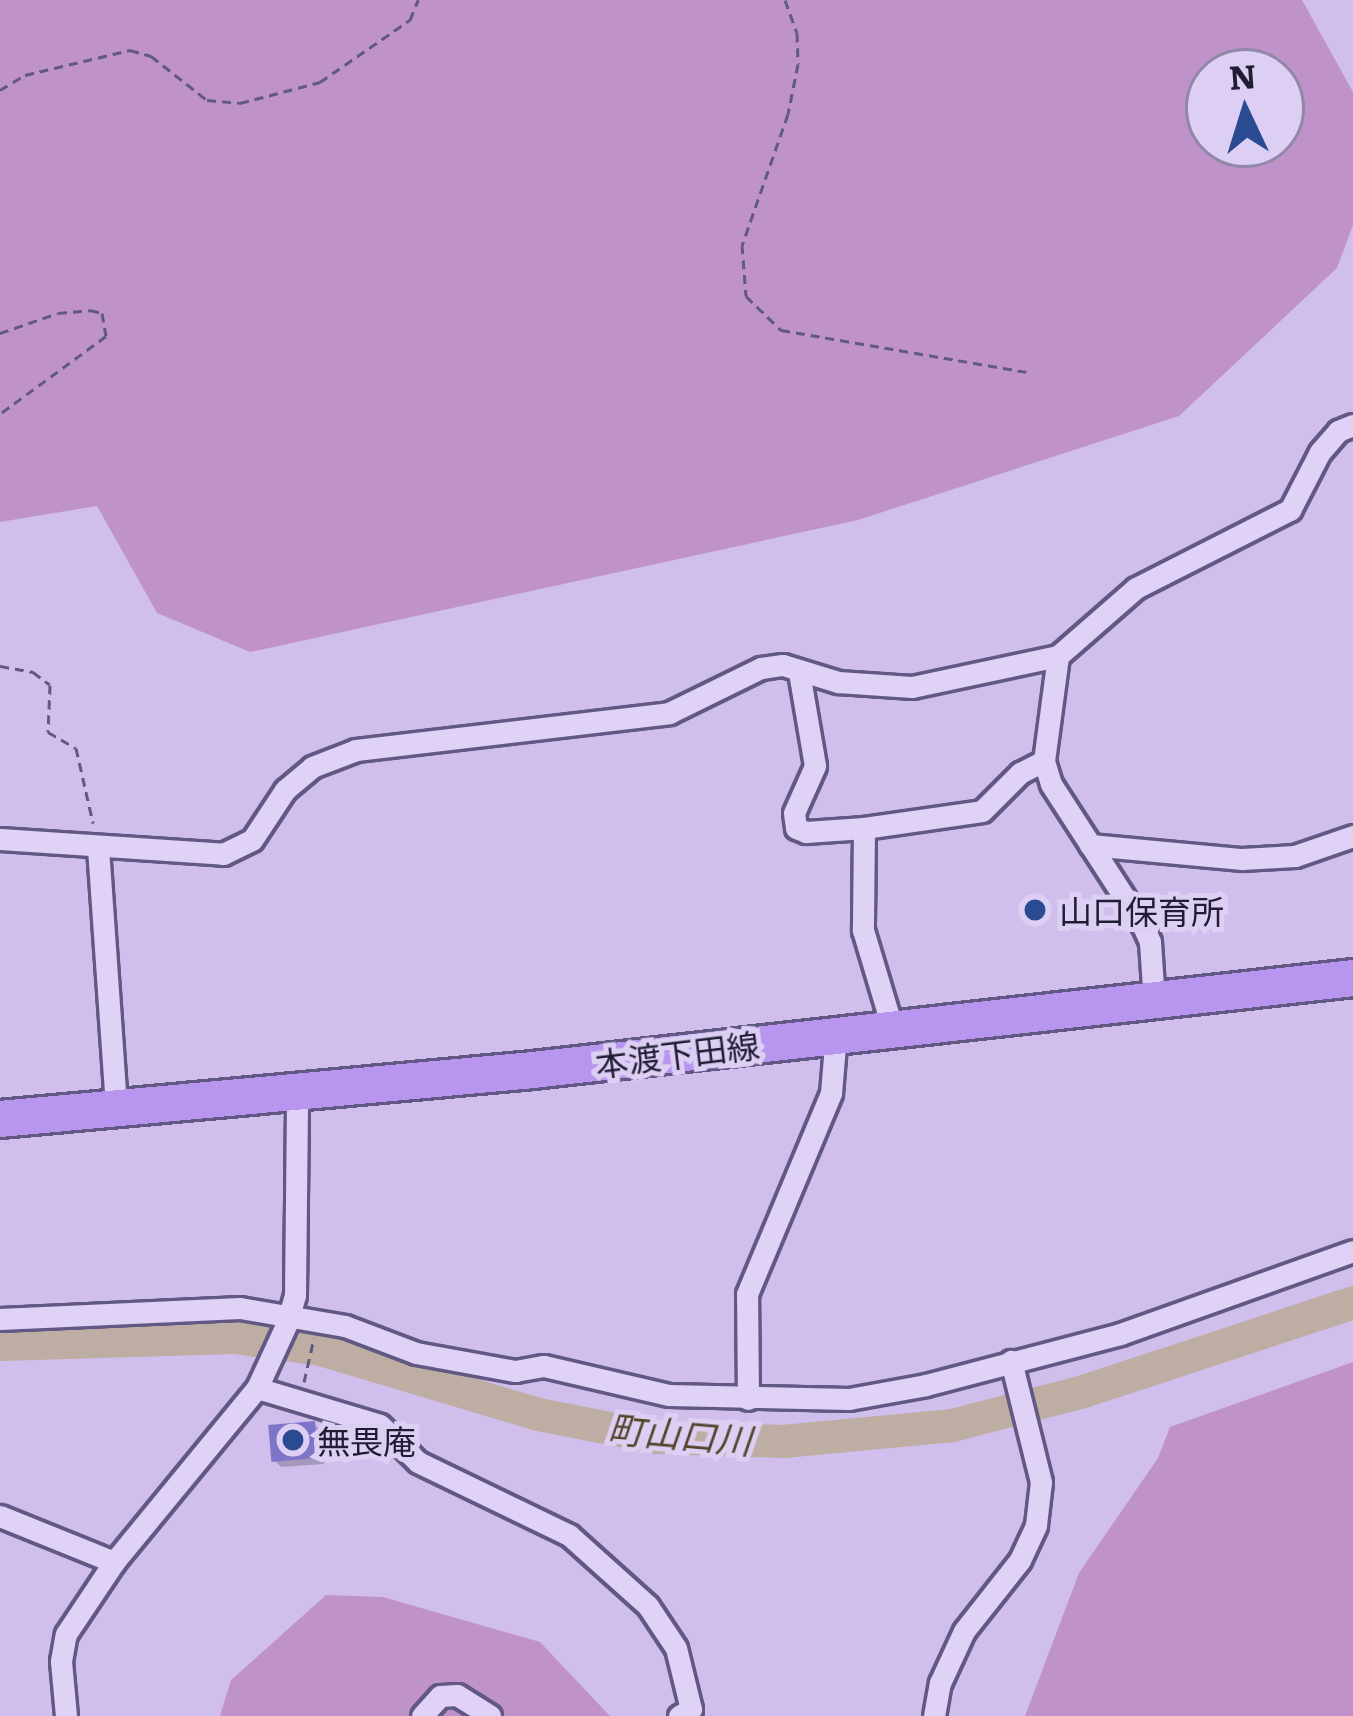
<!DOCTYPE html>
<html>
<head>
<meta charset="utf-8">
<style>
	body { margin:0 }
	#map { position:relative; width:1353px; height:1716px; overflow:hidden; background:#d0beec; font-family:Literata,"Noto Sans JP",serif }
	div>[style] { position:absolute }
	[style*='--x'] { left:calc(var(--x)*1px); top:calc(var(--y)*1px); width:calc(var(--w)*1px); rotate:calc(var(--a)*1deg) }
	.green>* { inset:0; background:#bf93c9 }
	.shadow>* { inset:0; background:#0003 }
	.river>* { height:33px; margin:-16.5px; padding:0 16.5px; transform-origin:16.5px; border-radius:16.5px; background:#beada2 }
	.building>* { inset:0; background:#7e75c9; transform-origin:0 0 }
	.path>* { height:3px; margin-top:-1.5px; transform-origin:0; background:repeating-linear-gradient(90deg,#615884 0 9px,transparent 0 15px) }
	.roads { filter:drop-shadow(3px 0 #615884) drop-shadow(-3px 0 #615884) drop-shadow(0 3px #615884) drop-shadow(0 -3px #615884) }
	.street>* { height:21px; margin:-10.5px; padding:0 10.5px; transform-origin:10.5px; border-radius:10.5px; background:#e0d1f7 }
	.primary>* { height:36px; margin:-18px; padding:0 18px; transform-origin:18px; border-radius:18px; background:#b896ef }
	.dots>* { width:33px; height:33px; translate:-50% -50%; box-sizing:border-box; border:6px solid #ddcef4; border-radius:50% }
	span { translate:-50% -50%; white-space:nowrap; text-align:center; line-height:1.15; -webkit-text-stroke:10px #ddcef4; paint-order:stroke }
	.poi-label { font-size:33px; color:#201c34 }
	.left { translate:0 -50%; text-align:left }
	.street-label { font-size:33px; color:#201c34 }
	.water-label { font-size:36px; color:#53442b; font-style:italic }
	.north { position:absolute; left:1185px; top:48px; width:120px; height:120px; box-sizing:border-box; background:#ddcef4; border:3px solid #9187a7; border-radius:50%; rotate:356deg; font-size:33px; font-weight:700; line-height:48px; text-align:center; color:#201c34 }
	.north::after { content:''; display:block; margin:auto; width:42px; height:54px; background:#2a4a91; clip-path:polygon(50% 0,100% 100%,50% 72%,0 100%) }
</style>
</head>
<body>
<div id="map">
	<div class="green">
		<div style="clip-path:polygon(evenodd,0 0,1302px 0,1353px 92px,1353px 225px,1337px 268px,1179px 416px,858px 520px,250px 652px,157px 613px,97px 506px,0 522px,0 0,1281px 72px,1281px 144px,1209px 144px,1209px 72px,1281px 72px)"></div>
		<div style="clip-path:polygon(1353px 1362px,1353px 1716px,1025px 1716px,1079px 1573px,1158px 1458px,1170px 1427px)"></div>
		<div style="clip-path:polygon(326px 1595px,383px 1597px,540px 1642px,610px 1716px,220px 1716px,231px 1680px)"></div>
	</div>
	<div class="shadow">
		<div style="clip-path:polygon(314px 1424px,321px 1431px,324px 1464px,281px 1467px,274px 1460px)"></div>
	</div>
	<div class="river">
		<div style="--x:0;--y:1344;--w:234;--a:-1.7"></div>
		<div style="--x:234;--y:1337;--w:87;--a:7.9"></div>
		<div style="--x:320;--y:1349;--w:227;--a:16.6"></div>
		<div style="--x:538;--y:1414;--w:119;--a:11.1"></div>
		<div style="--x:655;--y:1437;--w:128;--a:1.8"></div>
		<div style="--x:783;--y:1441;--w:170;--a:-5.4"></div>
		<div style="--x:952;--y:1425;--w:135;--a:-14.5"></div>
		<div style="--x:1083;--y:1391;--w:284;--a:-18.2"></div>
	</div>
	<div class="building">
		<div style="left:315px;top:1421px;width:37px;height:47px;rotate:85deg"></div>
	</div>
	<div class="path">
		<div style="--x:785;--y:0;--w:35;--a:70"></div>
		<div style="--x:797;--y:33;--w:31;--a:88"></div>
		<div style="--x:798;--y:64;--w:51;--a:101.3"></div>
		<div style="--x:788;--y:114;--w:139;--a:109.3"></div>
		<div style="--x:742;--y:245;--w:51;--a:85.5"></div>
		<div style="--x:746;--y:296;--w:49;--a:44.2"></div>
		<div style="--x:781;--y:330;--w:250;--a:9.7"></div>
		<div style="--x:0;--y:90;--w:29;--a:-31"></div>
		<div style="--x:25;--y:75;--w:108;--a:-13.4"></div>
		<div style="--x:130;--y:50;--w:22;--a:16"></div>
		<div style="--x:151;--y:56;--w:71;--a:38.2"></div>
		<div style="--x:207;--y:100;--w:33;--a:5"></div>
		<div style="--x:240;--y:103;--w:83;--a:-14.7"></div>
		<div style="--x:320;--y:82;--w:109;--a:-34.6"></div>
		<div style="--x:410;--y:20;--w:22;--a:-68"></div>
		<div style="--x:0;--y:333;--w:61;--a:-19"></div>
		<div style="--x:58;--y:313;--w:32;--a:-5"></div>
		<div style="--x:90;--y:310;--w:12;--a:14"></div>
		<div style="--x:102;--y:313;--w:23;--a:80"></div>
		<div style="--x:106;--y:336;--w:132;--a:143.7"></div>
		<div style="--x:0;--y:666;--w:34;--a:10"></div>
		<div style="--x:33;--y:672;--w:21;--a:37"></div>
		<div style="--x:50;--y:685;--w:47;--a:92.4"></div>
		<div style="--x:48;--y:732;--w:32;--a:30"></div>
		<div style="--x:76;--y:748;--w:77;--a:77.2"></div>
		<div style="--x:304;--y:1382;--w:45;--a:-77.2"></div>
	</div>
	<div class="roads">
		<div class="street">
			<div style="--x:1058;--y:656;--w:106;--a:97.6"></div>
			<div style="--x:1044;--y:761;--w:24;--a:73"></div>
			<div style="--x:1051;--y:784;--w:169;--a:57.1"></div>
			<div style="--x:1143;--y:926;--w:17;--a:66"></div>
			<div style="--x:1150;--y:942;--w:60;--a:86.2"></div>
			<div style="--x:799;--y:672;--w:95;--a:80.3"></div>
			<div style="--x:815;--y:766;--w:51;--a:114.1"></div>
			<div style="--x:794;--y:813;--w:15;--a:82"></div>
			<div style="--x:796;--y:828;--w:11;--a:22"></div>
			<div style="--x:806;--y:832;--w:58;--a:-3.9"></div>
			<div style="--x:864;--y:828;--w:102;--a:90.6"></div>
			<div style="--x:863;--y:930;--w:104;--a:73.3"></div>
			<div style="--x:864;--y:828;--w:119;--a:-8.2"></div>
			<div style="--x:982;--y:811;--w:54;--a:-45"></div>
			<div style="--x:1020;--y:773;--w:27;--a:-27"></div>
			<div style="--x:0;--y:839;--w:224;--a:3.8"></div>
			<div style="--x:223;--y:854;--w:32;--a:-26"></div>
			<div style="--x:252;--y:840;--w:60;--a:-56.6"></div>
			<div style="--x:285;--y:790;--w:35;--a:-40"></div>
			<div style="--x:312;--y:767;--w:47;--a:-21.1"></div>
			<div style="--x:356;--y:750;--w:315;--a:-6.7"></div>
			<div style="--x:669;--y:713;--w:102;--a:-26.1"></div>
			<div style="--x:761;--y:668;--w:22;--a:-8"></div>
			<div style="--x:783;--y:665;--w:58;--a:17.2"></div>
			<div style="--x:838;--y:682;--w:74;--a:3.9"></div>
			<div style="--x:912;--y:687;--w:149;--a:-12"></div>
			<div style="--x:1058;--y:656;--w:103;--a:-41.1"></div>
			<div style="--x:1136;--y:588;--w:173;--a:-26.9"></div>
			<div style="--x:1290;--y:510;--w:65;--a:-62.7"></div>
			<div style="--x:1320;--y:452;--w:28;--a:-49"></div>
			<div style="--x:1338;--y:431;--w:16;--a:-22"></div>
			<div style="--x:1090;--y:845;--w:153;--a:5.3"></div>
			<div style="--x:1242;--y:859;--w:53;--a:-3.2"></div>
			<div style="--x:1295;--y:856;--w:61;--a:-19"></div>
			<div style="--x:98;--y:848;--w:261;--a:86"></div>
			<div style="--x:0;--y:1319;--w:240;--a:-2.6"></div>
			<div style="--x:240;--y:1308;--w:107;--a:9.7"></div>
			<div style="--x:345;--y:1326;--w:76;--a:20.8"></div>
			<div style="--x:416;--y:1353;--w:101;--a:10.3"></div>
			<div style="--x:515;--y:1371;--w:29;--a:-10"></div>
			<div style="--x:544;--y:1366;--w:128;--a:13.1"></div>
			<div style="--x:669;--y:1395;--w:180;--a:1.3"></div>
			<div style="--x:849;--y:1399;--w:78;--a:-10.3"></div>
			<div style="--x:926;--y:1385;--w:201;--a:-14.7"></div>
			<div style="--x:1120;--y:1334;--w:247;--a:-19.6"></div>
			<div style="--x:257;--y:1388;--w:128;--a:16.7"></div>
			<div style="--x:380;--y:1425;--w:53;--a:44.2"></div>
			<div style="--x:418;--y:1462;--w:168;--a:25.8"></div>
			<div style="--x:569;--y:1535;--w:106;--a:41.9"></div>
			<div style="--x:648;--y:1606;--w:50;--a:56.3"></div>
			<div style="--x:676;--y:1648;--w:63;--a:76.2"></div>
			<div style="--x:691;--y:1709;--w:14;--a:150"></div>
			<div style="--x:748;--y:1399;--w:105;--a:-90.5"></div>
			<div style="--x:747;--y:1294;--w:218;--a:-67.3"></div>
			<div style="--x:831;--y:1093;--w:59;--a:-85.2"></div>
			<div style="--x:0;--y:1516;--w:123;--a:22"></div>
			<div style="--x:66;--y:1716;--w:55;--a:-95.2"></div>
			<div style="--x:61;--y:1661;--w:27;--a:-80"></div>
			<div style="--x:66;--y:1634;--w:87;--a:-56.3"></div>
			<div style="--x:114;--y:1562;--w:225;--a:-50.6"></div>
			<div style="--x:257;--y:1388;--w:72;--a:-65.2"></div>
			<div style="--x:287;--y:1323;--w:29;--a:-74"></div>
			<div style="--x:295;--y:1295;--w:206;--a:-89.4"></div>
			<div style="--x:422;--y:1716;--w:27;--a:-48"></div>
			<div style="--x:440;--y:1696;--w:17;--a:-3"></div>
			<div style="--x:457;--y:1695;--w:39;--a:32"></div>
			<div style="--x:934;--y:1716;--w:34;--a:-80"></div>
			<div style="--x:940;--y:1683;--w:57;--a:-65.2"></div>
			<div style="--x:964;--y:1631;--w:90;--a:-51.7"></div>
			<div style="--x:1020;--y:1560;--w:38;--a:-65"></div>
			<div style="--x:1036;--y:1525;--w:43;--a:-83.4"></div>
			<div style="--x:1041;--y:1482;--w:125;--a:-103.9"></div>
		</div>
		<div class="primary">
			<div style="--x:0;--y:1119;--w:535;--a:-5.25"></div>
			<div style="--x:533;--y:1070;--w:825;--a:-6.4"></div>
		</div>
	</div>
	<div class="dots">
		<div style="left:1035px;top:910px;background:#2a4a91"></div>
		<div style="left:293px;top:1440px;background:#2a4a91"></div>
	</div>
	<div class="poi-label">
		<span class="left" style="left:1059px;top:910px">山口保育所</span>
		<span class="left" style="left:317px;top:1440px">無畏庵</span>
	</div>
	<div class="street-label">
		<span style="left:677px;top:1053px;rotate:-7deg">本渡下田線</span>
	</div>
	<div class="water-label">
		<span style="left:680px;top:1433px;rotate:5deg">町山口川</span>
	</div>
	<div class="north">N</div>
</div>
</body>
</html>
